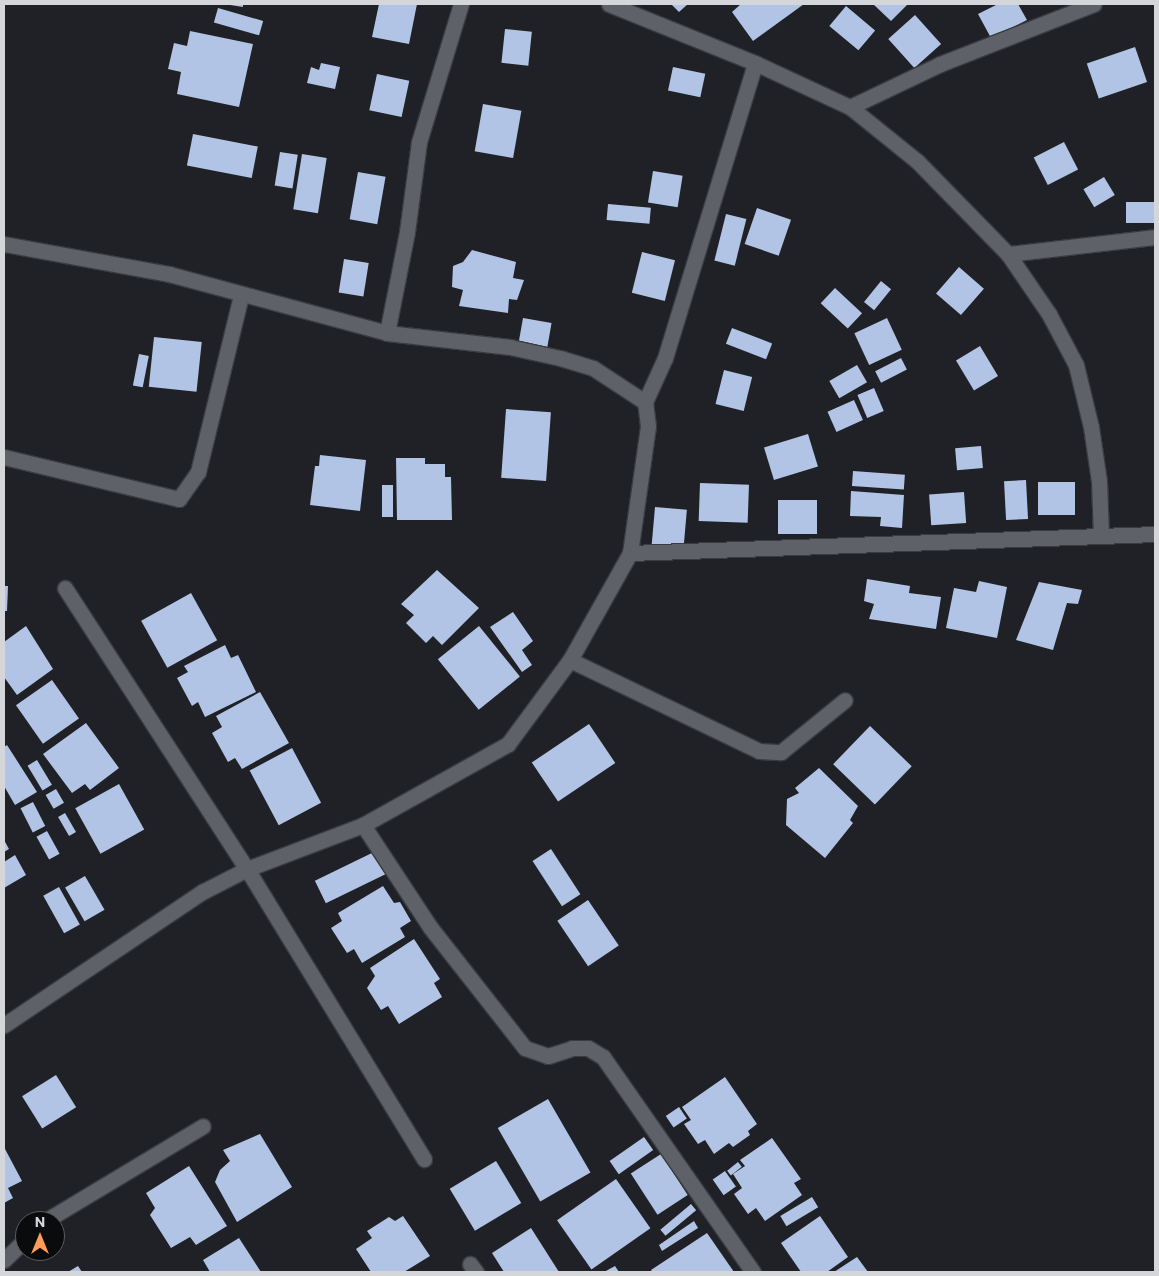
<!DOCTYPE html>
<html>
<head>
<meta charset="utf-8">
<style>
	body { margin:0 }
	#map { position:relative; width:1159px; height:1276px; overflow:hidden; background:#1f2126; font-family:Commissioner,sans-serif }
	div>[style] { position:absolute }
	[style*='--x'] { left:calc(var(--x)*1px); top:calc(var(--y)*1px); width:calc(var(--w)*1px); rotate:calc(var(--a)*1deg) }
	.building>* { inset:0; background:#b1c4e5; transform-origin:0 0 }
	.roads { filter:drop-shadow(1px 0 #3a3c40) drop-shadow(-1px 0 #3a3c40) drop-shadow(0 1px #3a3c40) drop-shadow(0 -1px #3a3c40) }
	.minor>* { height:15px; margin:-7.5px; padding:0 7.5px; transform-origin:7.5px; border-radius:7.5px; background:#5e6167 }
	span { translate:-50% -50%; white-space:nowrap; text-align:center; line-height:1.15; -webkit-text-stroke:5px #0a0b0d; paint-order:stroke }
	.frame { position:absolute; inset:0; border:5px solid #d4d6da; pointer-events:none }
	.north { position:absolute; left:15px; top:1211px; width:50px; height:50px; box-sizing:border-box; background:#0a0b0d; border:1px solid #5b5c5f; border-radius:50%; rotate:0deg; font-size:14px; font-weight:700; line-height:20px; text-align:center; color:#d4d6da }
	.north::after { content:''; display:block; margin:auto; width:18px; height:22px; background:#ff9b5a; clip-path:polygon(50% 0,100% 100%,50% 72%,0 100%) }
</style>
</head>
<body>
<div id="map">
	<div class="building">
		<div style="clip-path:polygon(224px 4px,243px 4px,243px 7px)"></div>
		<div style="clip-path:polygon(379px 4px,417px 4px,409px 44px,372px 37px)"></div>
		<div style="clip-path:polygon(671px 4px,688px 4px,679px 12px)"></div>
		<div style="clip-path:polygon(741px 4px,804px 4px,753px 41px,732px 12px)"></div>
		<div style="clip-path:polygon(873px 4px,908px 4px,891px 21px)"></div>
		<div style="clip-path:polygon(998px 4px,1018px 4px,1027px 20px,991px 38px,978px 14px)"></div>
		<div style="left:846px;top:6px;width:38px;height:26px;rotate:40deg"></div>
		<div style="left:218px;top:8px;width:47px;height:15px;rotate:16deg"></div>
		<div style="left:915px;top:15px;width:39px;height:36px;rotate:48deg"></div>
		<div style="left:505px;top:29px;width:27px;height:34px;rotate:6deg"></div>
		<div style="clip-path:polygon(190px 31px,253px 44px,239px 107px,177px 94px,181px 72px,168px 69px,174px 43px,187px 46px)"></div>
		<div style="left:1135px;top:47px;width:37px;height:51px;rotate:71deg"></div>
		<div style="clip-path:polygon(321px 63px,340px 67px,335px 89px,307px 83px,311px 67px,319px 70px)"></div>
		<div style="left:673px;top:67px;width:33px;height:24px;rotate:12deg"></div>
		<div style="left:377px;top:74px;width:33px;height:37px;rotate:12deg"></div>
		<div style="left:483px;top:104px;width:39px;height:48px;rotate:10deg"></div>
		<div style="left:193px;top:134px;width:66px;height:32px;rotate:11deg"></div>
		<div style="left:1064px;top:142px;width:31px;height:34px;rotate:63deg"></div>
		<div style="left:280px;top:152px;width:18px;height:34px;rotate:9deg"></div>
		<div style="left:302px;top:154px;width:25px;height:56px;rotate:9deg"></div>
		<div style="left:653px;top:171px;width:30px;height:32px;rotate:9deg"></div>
		<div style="left:358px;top:172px;width:28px;height:48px;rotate:10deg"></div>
		<div style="left:1104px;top:177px;width:21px;height:24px;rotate:59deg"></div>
		<div style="left:1155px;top:202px;width:21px;height:29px;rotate:90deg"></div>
		<div style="left:608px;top:204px;width:43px;height:16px;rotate:5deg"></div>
		<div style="left:757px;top:208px;width:36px;height:38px;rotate:19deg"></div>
		<div style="left:726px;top:214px;width:21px;height:48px;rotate:14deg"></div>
		<div style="clip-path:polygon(472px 250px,516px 262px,513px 278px,524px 280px,517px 300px,509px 299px,508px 313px,459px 306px,463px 290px,452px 287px,453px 266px,463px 262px)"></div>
		<div style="left:642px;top:252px;width:34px;height:42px;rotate:14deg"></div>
		<div style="left:344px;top:259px;width:25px;height:34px;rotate:9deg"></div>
		<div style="left:959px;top:267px;width:33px;height:35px;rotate:41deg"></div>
		<div style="left:881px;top:281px;width:13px;height:27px;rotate:39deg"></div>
		<div style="left:835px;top:288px;width:37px;height:21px;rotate:43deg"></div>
		<div style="left:523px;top:318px;width:29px;height:27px;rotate:10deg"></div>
		<div style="left:887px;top:318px;width:35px;height:36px;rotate:65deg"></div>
		<div style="left:732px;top:328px;width:43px;height:17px;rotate:21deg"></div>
		<div style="left:154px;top:337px;width:48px;height:50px;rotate:6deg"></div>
		<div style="left:980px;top:346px;width:35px;height:28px;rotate:59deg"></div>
		<div style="left:139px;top:354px;width:10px;height:32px;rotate:11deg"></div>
		<div style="left:901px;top:358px;width:13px;height:29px;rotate:63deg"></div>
		<div style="left:857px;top:365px;width:20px;height:32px;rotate:60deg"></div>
		<div style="left:724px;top:370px;width:29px;height:35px;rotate:14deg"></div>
		<div style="left:874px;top:388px;width:25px;height:18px;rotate:67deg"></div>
		<div style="left:854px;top:400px;width:22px;height:29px;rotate:66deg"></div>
		<div style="left:506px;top:409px;width:45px;height:69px;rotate:4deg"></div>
		<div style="left:808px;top:434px;width:34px;height:46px;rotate:73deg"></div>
		<div style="left:981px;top:446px;width:22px;height:26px;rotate:85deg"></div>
		<div style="clip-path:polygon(320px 455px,366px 460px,360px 511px,310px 505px,315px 466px,319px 466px)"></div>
		<div style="clip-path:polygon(396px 458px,425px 458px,425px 464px,445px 464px,445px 477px,451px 477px,452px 520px,397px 520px)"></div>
		<div style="left:853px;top:471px;width:52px;height:15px;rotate:4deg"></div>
		<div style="left:1026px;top:480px;width:39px;height:22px;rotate:87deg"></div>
		<div style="left:1038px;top:482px;width:37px;height:33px"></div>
		<div style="left:700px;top:483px;width:49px;height:38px;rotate:2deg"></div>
		<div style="left:382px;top:485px;width:11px;height:32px"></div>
		<div style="clip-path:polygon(851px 491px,904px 495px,902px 528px,880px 526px,881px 517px,850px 516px)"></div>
		<div style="left:964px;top:492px;width:31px;height:35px;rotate:86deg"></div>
		<div style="left:778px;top:500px;width:39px;height:34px"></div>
		<div style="left:655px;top:507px;width:32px;height:40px;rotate:5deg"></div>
		<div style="clip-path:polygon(437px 570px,479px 608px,442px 645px,433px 636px,426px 643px,406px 623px,414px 615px,401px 604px)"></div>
		<div style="clip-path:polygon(867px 579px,910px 586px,909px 593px,941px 597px,936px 629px,869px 619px,874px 604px,864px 601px)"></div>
		<div style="clip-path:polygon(979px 581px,1007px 587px,997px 638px,946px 628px,954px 588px,976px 592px)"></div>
		<div style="clip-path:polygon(1039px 582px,1082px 590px,1078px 604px,1067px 603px,1053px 650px,1016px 640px)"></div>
		<div style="clip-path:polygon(4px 586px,8px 586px,7px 611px,4px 611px)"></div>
		<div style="left:191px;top:593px;width:54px;height:57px;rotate:61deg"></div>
		<div style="clip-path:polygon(513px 612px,533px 641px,522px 650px,532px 665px,522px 672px,490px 627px)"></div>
		<div style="clip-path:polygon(26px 626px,53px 669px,17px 695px,4px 677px,4px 642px)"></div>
		<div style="left:479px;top:626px;width:65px;height:53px;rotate:51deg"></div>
		<div style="clip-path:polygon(225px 645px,231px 658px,238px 655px,256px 692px,205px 717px,198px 702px,192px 706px,177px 678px,188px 672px,184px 666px)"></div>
		<div style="left:52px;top:680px;width:47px;height:44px;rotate:55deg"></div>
		<div style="clip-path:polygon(260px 692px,289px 743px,242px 769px,235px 758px,228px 762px,212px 733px,222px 727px,216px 716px)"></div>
		<div style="clip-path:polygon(86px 723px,119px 768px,90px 790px,85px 784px,72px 793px,43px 754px)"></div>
		<div style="left:589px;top:724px;width:47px;height:69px;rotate:56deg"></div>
		<div style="left:870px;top:726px;width:58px;height:53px;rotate:44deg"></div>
		<div style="clip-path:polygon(7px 745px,37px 792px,15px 805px,4px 786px,4px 747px)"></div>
		<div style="left:292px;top:748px;width:62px;height:48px;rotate:62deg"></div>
		<div style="left:37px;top:760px;width:29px;height:11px;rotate:59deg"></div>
		<div style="clip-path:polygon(819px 768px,858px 806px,850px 820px,853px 823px,825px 858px,786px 825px,787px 799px,799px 793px,795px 788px)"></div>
		<div style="left:119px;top:784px;width:52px;height:50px;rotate:61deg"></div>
		<div style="left:56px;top:789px;width:16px;height:12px;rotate:60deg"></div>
		<div style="left:33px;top:802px;width:27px;height:14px;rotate:63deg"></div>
		<div style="left:65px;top:813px;width:22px;height:8px;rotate:60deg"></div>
		<div style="left:47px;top:831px;width:26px;height:12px;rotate:61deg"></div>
		<div style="clip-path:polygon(4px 840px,9px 849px,4px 852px)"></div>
		<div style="left:551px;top:849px;width:54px;height:22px;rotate:57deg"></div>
		<div style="left:376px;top:851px;width:25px;height:68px;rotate:64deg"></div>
		<div style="clip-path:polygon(15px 855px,26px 875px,4px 888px,4px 862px)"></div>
		<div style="left:85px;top:876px;width:39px;height:23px;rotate:60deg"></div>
		<div style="clip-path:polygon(383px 886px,394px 903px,400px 902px,411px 921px,400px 928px,405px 937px,362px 963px,354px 949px,347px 953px,331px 928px,342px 921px,338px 913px)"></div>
		<div style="left:59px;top:887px;width:43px;height:18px;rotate:61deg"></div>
		<div style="left:588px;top:900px;width:55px;height:37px;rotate:56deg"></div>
		<div style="clip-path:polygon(414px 939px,440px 979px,434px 983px,442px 997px,399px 1024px,388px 1006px,381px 1010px,367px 988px,375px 976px,370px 968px)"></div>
		<div style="left:56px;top:1075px;width:38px;height:40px;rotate:58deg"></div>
		<div style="clip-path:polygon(725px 1077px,757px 1124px,748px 1131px,750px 1135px,733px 1147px,729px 1143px,714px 1154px,705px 1140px,698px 1144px,684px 1124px,691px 1120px,682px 1107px)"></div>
		<div style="left:548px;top:1099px;width:85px;height:58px;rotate:60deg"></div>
		<div style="left:679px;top:1107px;width:14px;height:16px;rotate:56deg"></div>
		<div style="clip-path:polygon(260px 1134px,292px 1187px,237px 1222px,215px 1182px,220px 1170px,230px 1161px,223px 1150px)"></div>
		<div style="left:644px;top:1137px;width:16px;height:42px;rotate:55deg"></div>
		<div style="clip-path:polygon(772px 1138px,801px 1179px,794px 1183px,802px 1195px,765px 1221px,756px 1208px,748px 1214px,734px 1194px,742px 1188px,733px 1174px,745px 1166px,740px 1160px)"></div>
		<div style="clip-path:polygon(4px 1147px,22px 1181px,8px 1188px,13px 1198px,4px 1203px)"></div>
		<div style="left:661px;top:1154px;width:49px;height:36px;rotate:57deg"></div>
		<div style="left:496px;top:1161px;width:49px;height:54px;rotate:59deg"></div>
		<div style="left:738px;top:1162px;width:6px;height:14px;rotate:51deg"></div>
		<div style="clip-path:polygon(189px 1166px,227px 1226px,196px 1245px,190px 1237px,171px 1248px,150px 1215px,155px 1208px,146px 1193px)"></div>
		<div style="left:725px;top:1171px;width:19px;height:15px;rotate:55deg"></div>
		<div style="left:616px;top:1179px;width:60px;height:72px;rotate:55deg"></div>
		<div style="left:812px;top:1197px;width:12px;height:37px;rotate:59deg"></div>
		<div style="left:691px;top:1204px;width:8px;height:40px;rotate:50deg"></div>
		<div style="clip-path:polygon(403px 1216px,430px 1256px,404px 1272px,371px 1272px,356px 1249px,372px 1238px,367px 1231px,389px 1217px,395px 1221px)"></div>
		<div style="clip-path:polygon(820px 1216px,848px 1257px,827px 1272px,801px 1272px,781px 1243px)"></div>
		<div style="clip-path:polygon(694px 1221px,698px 1228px,662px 1251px,659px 1245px)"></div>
		<div style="clip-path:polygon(531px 1228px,559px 1272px,504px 1272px,492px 1253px)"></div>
		<div style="clip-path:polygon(707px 1233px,734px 1272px,652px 1272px,651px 1270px)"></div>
		<div style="clip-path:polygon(239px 1238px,261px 1272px,210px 1272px,203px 1260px)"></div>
		<div style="clip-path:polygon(857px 1257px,868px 1272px,834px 1272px)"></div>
		<div style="clip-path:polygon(78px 1266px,82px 1272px,68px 1272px)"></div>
		<div style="clip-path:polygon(615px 1266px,619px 1272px,604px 1272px)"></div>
	</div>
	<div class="roads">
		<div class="minor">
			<div style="--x:609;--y:4;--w:157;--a:22"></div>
			<div style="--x:755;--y:63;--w:105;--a:24.9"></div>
			<div style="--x:850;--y:107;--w:86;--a:38.9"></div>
			<div style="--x:917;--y:161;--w:130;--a:45.6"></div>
			<div style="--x:1008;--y:254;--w:73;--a:55.7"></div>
			<div style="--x:1049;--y:314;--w:58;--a:62.1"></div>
			<div style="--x:1076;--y:365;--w:64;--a:76.4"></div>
			<div style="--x:1091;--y:427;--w:55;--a:81.6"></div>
			<div style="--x:1099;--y:481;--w:54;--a:87.9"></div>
			<div style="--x:850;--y:107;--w:100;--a:-25.5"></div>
			<div style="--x:940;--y:64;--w:165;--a:-21.3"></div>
			<div style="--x:4;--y:244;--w:168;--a:10.3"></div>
			<div style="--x:169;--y:274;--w:226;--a:15.1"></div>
			<div style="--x:387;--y:333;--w:124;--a:6.5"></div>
			<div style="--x:510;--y:347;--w:51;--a:12.4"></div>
			<div style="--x:560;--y:358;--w:34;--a:17"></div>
			<div style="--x:593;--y:368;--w:62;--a:33.2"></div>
			<div style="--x:1008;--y:254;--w:148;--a:-6.6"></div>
			<div style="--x:387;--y:333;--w:103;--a:-78.8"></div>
			<div style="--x:407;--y:232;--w:91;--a:-82.4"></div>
			<div style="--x:419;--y:142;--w:144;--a:-73.1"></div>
			<div style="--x:4;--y:457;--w:180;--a:13.5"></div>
			<div style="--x:179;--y:499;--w:33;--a:-55"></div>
			<div style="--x:198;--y:472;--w:182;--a:-76.3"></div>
			<div style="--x:630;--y:553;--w:128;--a:-81.9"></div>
			<div style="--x:648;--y:426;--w:24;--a:-97"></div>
			<div style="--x:645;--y:402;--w:48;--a:-65.6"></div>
			<div style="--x:665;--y:358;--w:308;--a:-73"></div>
			<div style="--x:65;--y:588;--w:335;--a:57.1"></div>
			<div style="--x:247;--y:869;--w:340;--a:58.6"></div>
			<div style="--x:570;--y:660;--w:210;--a:25.7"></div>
			<div style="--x:759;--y:751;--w:22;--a:3"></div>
			<div style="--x:781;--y:752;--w:82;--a:-39.1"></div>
			<div style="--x:363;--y:825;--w:122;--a:56.7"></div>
			<div style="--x:430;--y:927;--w:154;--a:51.9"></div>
			<div style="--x:525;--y:1048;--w:24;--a:19"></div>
			<div style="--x:548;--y:1056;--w:25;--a:-18"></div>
			<div style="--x:572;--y:1048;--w:16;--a:0"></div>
			<div style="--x:588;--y:1048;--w:17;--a:31"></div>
			<div style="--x:603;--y:1057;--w:262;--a:55.1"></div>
			<div style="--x:4;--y:1025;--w:239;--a:-33.9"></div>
			<div style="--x:202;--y:892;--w:51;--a:-27.1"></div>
			<div style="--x:247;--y:869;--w:124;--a:-20.8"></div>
			<div style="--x:363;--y:825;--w:166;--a:-29.2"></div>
			<div style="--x:508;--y:744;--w:104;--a:-53.6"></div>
			<div style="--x:570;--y:660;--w:123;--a:-60.7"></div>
			<div style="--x:630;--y:553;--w:525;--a:-2.07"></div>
			<div style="--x:45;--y:1221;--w:184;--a:-31"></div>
			<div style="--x:4;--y:1260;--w:29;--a:-44"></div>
			<div style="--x:470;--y:1264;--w:10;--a:53"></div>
		</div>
	</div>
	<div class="frame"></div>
	<div class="north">N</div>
</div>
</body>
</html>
